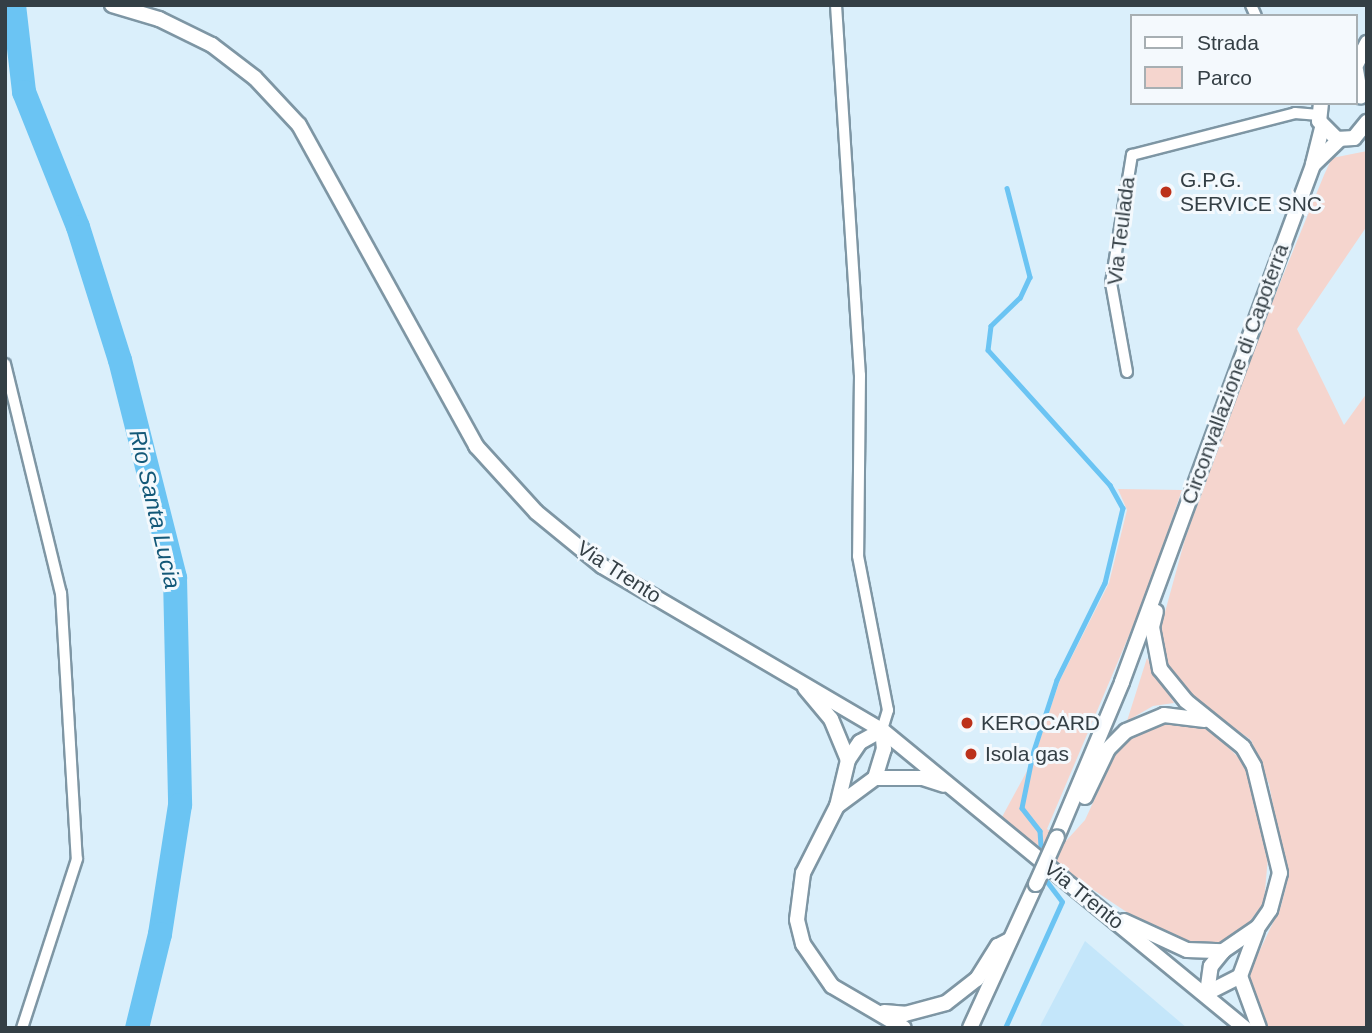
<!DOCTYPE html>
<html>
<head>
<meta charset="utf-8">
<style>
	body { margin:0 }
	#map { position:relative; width:1372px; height:1033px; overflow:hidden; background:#daeffb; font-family:Helvetica,sans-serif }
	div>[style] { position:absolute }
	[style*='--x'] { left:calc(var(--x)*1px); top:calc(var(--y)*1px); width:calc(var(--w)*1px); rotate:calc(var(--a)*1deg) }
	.built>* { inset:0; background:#c4e6fa }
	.green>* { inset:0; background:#f5d5ce }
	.stream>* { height:4.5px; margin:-2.25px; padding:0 2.25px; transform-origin:2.25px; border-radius:2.25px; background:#6bc4f3 }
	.river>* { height:24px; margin:-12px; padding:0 12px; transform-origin:12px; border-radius:12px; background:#6bc4f3 }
	.roads { filter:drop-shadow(2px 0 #7e96a4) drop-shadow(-2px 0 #7e96a4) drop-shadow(0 2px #7e96a4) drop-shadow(0 -2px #7e96a4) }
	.minor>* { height:10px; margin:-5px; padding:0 5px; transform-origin:5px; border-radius:5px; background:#fff }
	.tertiary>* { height:14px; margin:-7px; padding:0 7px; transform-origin:7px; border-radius:7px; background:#fff }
	.bridges { filter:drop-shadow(2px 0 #7e96a4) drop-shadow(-2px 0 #7e96a4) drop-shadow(0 2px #7e96a4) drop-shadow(0 -2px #7e96a4) }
	.tertiary-bridge>* { height:14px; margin:-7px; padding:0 7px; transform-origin:7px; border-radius:7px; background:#fff }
	.dots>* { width:19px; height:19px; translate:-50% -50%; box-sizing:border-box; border:4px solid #f4f9fd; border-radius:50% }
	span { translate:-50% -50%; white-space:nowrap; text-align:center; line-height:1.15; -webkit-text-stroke:6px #f4f9fd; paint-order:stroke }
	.poi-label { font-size:21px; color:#343f45 }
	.left { translate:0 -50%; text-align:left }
	.street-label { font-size:21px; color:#343f45 }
	.water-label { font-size:23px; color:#135878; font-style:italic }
	.frame { position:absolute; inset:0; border:7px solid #343f45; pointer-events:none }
	.legend { position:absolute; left:1130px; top:14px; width:228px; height:91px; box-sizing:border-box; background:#f4f9fd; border:2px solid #a7afb3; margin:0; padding:9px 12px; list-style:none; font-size:21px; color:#343f45 }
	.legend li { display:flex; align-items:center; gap:14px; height:35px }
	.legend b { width:35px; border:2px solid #a7afb3 }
</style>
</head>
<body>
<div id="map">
	<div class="built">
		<div style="clip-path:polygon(1085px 941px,1187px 1028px,1039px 1028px)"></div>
	</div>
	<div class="green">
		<div style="clip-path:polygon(1367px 151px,1367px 226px,1297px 329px,1344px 425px,1367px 393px,1367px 1028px,1266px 1028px,1248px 983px,1249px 973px,1281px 906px,1287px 882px,1269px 784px,1251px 740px,1192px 698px,1165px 665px,1159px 634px,1185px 539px,1251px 354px,1324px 175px,1332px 158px)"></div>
		<div style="clip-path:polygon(1118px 489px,1182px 490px,1144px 600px,1047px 829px,1065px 842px,1085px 820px,1115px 755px,1126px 739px,1145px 726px,1164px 720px,1210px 729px,1244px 763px,1268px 857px,1264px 902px,1240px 935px,1221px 945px,1203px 948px,1152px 929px,1083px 883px,1002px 817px,1033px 760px,1060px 680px,1109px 583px,1127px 510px)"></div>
		<div style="clip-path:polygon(1147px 658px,1174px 703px,1153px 706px,1127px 721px)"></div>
	</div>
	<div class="stream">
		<div style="--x:1007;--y:188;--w:92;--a:75.5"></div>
		<div style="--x:1030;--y:277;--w:23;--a:115"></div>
		<div style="--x:1020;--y:298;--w:40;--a:136"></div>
		<div style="--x:991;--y:326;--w:24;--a:97"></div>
		<div style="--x:988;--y:350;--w:182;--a:47.9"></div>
		<div style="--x:1110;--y:485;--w:26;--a:61"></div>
		<div style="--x:1123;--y:508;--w:77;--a:103.5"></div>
		<div style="--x:1105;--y:583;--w:108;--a:116.3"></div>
		<div style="--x:1057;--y:680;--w:78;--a:108"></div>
		<div style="--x:1033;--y:754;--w:55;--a:101.5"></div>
		<div style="--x:1022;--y:808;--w:29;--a:52"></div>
		<div style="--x:1040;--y:831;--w:14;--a:86"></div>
		<div style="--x:1005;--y:1028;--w:138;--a:-65.7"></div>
		<div style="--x:1062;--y:902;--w:26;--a:-127"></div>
	</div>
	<div class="river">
		<div style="--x:14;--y:5;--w:88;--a:83.4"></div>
		<div style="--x:24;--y:92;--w:145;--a:68.2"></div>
		<div style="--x:78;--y:227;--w:139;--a:72.5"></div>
		<div style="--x:120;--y:360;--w:225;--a:75.8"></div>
		<div style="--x:175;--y:578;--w:227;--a:88.7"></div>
		<div style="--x:180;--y:805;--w:131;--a:98.8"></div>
		<div style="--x:160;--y:934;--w:97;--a:103.7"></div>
	</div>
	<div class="roads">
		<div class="minor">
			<div style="--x:836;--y:5;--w:371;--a:86.3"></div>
			<div style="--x:860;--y:375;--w:181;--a:90.6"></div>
			<div style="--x:858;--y:556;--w:157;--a:79"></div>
			<div style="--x:888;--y:710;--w:21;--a:107"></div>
			<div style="--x:1251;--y:5;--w:12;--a:66"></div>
			<div style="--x:5;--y:364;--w:236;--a:76.3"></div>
			<div style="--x:61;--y:593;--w:266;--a:86.6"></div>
			<div style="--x:77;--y:859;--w:178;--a:108"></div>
			<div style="--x:1127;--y:372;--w:90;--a:-100.2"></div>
			<div style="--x:1111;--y:283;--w:130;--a:-80.7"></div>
			<div style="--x:1132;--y:155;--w:168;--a:-14.4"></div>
			<div style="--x:1295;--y:113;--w:24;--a:5"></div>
		</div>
		<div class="tertiary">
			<div style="--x:112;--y:5;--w:49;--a:16.6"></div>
			<div style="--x:159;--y:19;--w:59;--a:26.1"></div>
			<div style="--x:212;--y:45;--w:54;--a:37.5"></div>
			<div style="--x:255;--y:78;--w:64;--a:46.9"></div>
			<div style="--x:299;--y:125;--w:367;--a:61.1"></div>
			<div style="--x:476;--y:446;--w:89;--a:47.7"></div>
			<div style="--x:536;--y:512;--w:85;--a:39.3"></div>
			<div style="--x:602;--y:566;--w:324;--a:30.4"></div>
			<div style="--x:882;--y:730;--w:470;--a:39.4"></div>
			<div style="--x:1356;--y:65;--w:25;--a:-63"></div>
			<div style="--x:1356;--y:70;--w:27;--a:80"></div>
			<div style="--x:1321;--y:103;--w:18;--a:96"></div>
			<div style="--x:1319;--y:121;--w:25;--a:45"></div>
			<div style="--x:1337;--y:139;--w:17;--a:-3"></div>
			<div style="--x:1354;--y:138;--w:21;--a:-51"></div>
			<div style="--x:1313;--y:164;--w:38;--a:-76"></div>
			<div style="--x:805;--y:688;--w:40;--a:50"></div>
			<div style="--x:831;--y:719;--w:44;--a:67.5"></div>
			<div style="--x:882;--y:730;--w:25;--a:151"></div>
			<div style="--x:860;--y:742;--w:22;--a:124"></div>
			<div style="--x:848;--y:760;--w:47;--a:103.4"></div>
			<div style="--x:837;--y:806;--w:75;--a:116.9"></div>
			<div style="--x:803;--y:873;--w:47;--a:97.3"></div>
			<div style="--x:797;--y:920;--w:25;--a:76"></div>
			<div style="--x:803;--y:944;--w:51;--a:55.4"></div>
			<div style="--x:832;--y:986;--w:83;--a:30.3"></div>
			<div style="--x:875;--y:778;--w:30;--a:-73"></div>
			<div style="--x:884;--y:749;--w:19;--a:-96"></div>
			<div style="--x:1085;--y:797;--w:53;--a:-64.4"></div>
			<div style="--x:1108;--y:749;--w:25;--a:-45"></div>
			<div style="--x:1126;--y:731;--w:41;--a:-22.8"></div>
			<div style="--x:1164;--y:715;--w:41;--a:7"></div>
			<div style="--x:837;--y:806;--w:47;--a:-36.4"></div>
			<div style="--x:875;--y:778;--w:48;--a:0"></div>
			<div style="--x:923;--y:778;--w:22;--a:18"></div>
			<div style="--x:1057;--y:837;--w:168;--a:-67.2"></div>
			<div style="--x:1122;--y:682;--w:551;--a:-69.72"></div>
			<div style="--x:1313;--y:165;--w:37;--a:-44"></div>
			<div style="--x:1124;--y:921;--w:69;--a:24.7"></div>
			<div style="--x:1187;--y:950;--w:36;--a:2"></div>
			<div style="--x:1223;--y:951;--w:42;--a:-34.4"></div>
			<div style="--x:1258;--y:927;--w:21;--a:-55"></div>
			<div style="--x:1270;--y:910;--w:38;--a:-75"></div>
			<div style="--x:1280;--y:873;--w:110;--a:-103.7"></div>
			<div style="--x:1254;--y:766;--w:22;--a:-120"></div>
			<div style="--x:1243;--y:747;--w:73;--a:-141.1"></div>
			<div style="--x:1186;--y:701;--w:41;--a:-129.1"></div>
			<div style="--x:1160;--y:669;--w:43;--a:-100.8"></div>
			<div style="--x:1152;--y:627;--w:16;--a:-76"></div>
			<div style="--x:1240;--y:976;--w:55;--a:69.9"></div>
			<div style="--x:1207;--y:993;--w:37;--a:-27"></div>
			<div style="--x:1240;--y:976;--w:49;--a:-69.7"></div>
			<div style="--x:1207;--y:993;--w:27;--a:-82"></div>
			<div style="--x:1211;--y:966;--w:19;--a:-51"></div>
			<div style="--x:884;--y:1012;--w:21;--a:5"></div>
			<div style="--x:905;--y:1014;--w:42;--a:-15"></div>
			<div style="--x:946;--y:1003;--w:39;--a:-38"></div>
			<div style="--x:977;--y:979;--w:39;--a:-58"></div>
			<div style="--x:998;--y:946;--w:13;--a:-27"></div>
			<div style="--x:970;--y:1028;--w:158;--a:-65.4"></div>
		</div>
	</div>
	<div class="bridges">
		<div class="tertiary-bridge">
			<div style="--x:1036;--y:884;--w:51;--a:-65.9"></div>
		</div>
	</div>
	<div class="dots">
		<div style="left:1166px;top:192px;background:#bc311a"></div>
		<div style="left:967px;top:723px;background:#bc311a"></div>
		<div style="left:971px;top:754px;background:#bc311a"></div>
	</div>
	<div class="poi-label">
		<span class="left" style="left:1180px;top:192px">G.P.G.<br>SERVICE SNC</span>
		<span class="left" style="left:981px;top:723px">KEROCARD</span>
		<span class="left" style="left:985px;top:754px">Isola gas</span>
	</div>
	<div class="street-label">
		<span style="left:1121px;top:231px;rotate:-83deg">Via Teulada</span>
		<span style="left:1235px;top:374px;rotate:-70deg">Circonvallazione di Capoterra</span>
		<span style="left:619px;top:572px;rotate:33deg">Via Trento</span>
		<span style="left:1084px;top:895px;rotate:39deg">Via Trento</span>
	</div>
	<div class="water-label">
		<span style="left:155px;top:509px;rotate:77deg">Rio Santa Lucia</span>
	</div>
	<div class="frame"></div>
	<ul class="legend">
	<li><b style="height:9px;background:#fff"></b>Strada</li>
	<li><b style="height:19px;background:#f5d5ce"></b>Parco</li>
	</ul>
</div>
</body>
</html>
